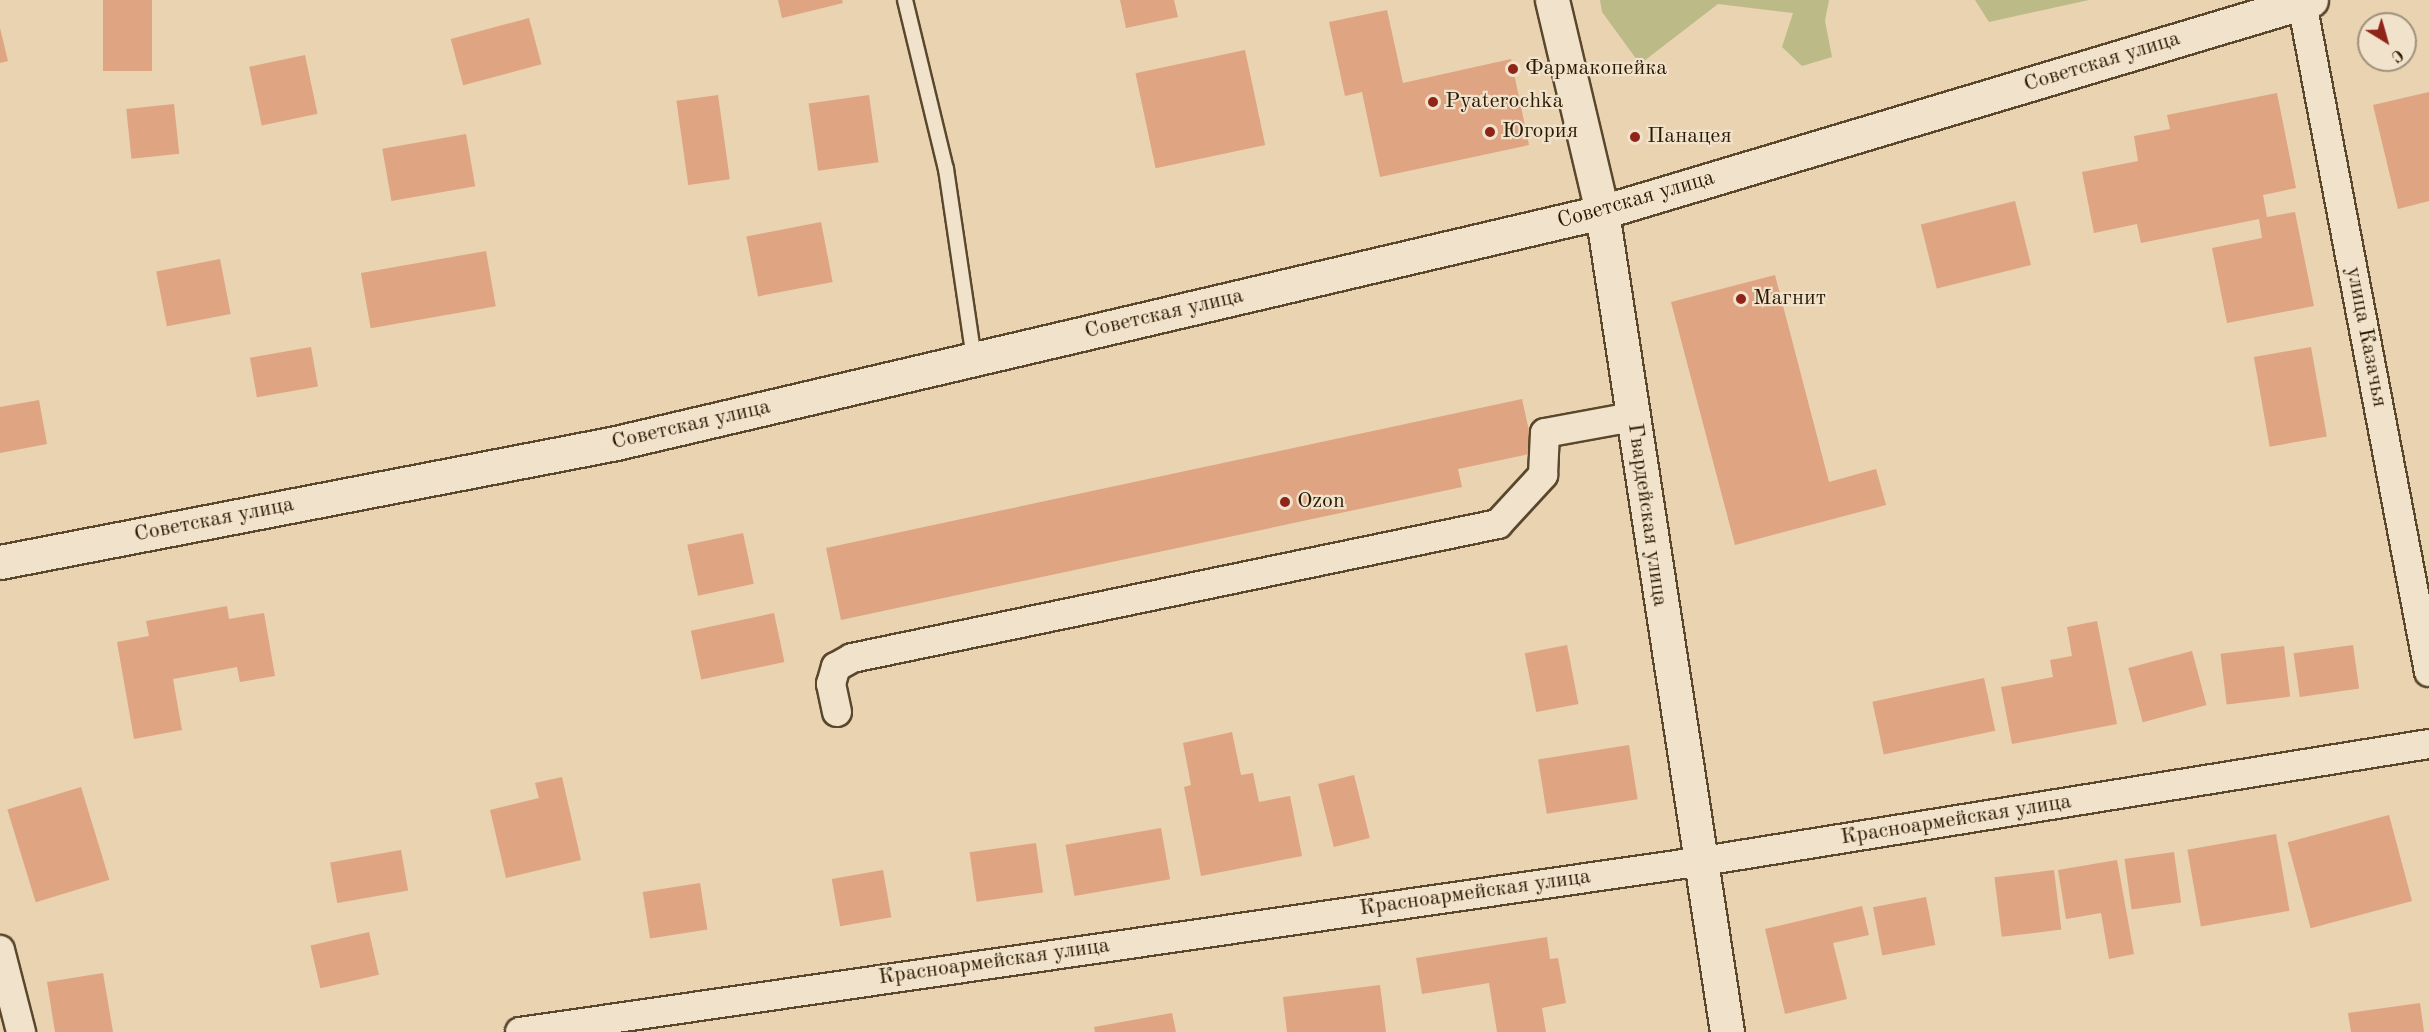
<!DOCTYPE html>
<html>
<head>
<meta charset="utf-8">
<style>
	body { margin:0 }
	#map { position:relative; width:2429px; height:1032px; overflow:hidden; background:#e9d3b1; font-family:"Old Standard TT",serif }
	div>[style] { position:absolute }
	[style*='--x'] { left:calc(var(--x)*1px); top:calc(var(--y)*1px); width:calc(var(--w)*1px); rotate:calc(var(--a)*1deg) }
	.green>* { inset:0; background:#bcbb88 }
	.building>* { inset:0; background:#dfa482; transform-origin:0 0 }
	.roads { filter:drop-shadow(2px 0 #5a472c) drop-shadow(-2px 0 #5a472c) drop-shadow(0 2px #5a472c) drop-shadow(0 -2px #5a472c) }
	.lane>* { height:14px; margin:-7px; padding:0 7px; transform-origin:7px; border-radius:7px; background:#f1e2cc }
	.street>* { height:28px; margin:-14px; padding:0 14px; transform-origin:14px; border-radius:14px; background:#f1e2cc }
	.secondary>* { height:33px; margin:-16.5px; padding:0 16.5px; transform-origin:16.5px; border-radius:16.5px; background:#f1e2cc }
	.dots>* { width:16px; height:16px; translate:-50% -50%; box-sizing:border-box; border:3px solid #f1e2cc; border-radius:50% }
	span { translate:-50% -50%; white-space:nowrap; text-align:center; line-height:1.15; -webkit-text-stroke:4.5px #f1e2cc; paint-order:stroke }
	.street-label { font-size:22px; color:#2a1800 }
	.poi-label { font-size:22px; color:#2a1800 }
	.left { translate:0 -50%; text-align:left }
	.north { position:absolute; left:2357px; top:12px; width:60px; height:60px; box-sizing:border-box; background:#f1e2cc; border:2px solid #a1917a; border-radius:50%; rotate:143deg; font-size:16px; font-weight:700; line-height:24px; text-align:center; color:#2a1800 }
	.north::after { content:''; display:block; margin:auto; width:21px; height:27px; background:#8f2418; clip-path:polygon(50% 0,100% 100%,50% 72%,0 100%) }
</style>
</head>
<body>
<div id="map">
	<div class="green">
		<div style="clip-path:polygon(1600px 0,1829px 0,1825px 21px,1832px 57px,1802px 66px,1782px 47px,1793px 13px,1718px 4px,1640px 64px,1602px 12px)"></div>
		<div style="clip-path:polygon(1975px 0,2089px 0,1989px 22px)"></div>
	</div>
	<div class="building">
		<div style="left:103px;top:0;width:49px;height:71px"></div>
		<div style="clip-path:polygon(778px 0,842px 0,843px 3px,782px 18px)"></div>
		<div style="clip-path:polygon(1120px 0,1174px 0,1178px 17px,1126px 28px)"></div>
		<div style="clip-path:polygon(1387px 10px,1403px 83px,1511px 59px,1529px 145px,1380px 177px,1362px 92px,1345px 96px,1329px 22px)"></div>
		<div style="left:529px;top:18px;width:48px;height:81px;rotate:75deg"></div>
		<div style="clip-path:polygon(0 28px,8px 61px,0 63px)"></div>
		<div style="left:1245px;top:50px;width:97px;height:112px;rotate:78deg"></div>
		<div style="left:305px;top:55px;width:60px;height:57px;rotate:78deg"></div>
		<div style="clip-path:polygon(2429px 92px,2429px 201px,2398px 209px,2373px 105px)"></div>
		<div style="clip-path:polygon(2277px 93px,2296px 188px,2263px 195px,2267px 217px,2295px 212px,2314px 306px,2227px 323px,2212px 248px,2262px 238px,2259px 219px,2141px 243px,2137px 224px,2094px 233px,2082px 172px,2138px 161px,2134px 136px,2170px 129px,2167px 115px)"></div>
		<div style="left:718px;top:95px;width:85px;height:42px;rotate:82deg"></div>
		<div style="left:869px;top:95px;width:68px;height:61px;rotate:82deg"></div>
		<div style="left:174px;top:104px;width:50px;height:48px;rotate:84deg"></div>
		<div style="left:466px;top:134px;width:53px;height:85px;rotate:80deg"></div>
		<div style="left:2015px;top:201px;width:66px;height:97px;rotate:76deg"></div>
		<div style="left:821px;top:222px;width:61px;height:76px;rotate:79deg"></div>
		<div style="left:486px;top:251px;width:56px;height:127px;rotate:80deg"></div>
		<div style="left:220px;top:259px;width:56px;height:65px;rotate:79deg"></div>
		<div style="clip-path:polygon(1775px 275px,1829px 482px,1876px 469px,1886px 505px,1735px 545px,1671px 302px)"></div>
		<div style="left:311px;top:347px;width:40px;height:62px;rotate:80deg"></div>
		<div style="left:2311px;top:347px;width:91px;height:58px;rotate:80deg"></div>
		<div style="clip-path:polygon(1522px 399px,1534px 453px,1458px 469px,1462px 487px,841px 620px,826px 548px)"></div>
		<div style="clip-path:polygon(39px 400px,47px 444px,0 453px,0 407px)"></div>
		<div style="left:743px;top:533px;width:52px;height:57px;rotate:78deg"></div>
		<div style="clip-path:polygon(227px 606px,229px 619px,264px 613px,275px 676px,240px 682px,237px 667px,173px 679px,182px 730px,134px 739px,117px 642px,149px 636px,146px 621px)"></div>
		<div style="left:774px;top:613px;width:50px;height:85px;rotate:78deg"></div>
		<div style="clip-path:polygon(2097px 621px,2117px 724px,2012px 744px,2001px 687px,2053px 677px,2050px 660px,2072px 656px,2067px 627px)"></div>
		<div style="left:1567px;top:645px;width:60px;height:43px;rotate:79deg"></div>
		<div style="left:2353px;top:645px;width:44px;height:60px;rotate:82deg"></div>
		<div style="left:2284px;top:646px;width:51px;height:64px;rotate:83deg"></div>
		<div style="left:2192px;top:651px;width:56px;height:66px;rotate:75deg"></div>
		<div style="left:1984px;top:678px;width:54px;height:114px;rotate:78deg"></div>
		<div style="clip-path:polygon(1232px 732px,1241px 775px,1253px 773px,1259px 802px,1290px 796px,1302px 856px,1201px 876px,1184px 787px,1191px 785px,1183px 743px)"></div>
		<div style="left:1629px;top:745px;width:55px;height:92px;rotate:81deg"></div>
		<div style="left:1354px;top:775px;width:65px;height:37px;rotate:76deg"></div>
		<div style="clip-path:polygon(562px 777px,581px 860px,506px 878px,490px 810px,539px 798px,535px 783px)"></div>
		<div style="left:81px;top:787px;width:97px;height:77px;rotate:73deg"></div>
		<div style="left:2389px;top:815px;width:89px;height:105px;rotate:75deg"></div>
		<div style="left:1161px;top:828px;width:52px;height:97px;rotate:80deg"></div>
		<div style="left:2276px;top:834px;width:78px;height:90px;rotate:80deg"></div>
		<div style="left:1036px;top:843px;width:50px;height:67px;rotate:82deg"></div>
		<div style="left:401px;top:850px;width:41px;height:72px;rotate:80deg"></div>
		<div style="left:2174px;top:852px;width:51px;height:50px;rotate:82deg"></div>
		<div style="clip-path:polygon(2117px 860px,2134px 954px,2109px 959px,2101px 913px,2066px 919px,2058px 870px)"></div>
		<div style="left:883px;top:870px;width:48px;height:52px;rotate:80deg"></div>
		<div style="left:2054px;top:870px;width:60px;height:60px;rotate:83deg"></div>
		<div style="left:700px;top:883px;width:47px;height:58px;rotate:81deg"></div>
		<div style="left:1926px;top:897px;width:49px;height:54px;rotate:79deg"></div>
		<div style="clip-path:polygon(1862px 906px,1869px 935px,1833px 943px,1847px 999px,1785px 1014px,1765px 929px)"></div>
		<div style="left:369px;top:932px;width:44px;height:60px;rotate:77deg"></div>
		<div style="clip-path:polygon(1547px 937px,1550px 959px,1558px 958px,1566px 1003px,1542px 1008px,1546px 1032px,1497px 1032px,1489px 983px,1422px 994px,1416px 958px)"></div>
		<div style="clip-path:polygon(103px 973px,113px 1032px,55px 1032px,47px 982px)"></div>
		<div style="clip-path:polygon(1380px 985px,1386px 1032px,1287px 1032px,1283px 997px)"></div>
		<div style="clip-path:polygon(2420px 1003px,2424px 1032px,2351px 1032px,2348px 1013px)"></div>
		<div style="clip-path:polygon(1172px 1013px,1176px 1032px,1095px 1032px,1094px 1027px)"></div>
	</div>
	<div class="roads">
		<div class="lane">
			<div style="--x:905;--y:0;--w:174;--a:76.4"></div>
			<div style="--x:946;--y:169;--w:191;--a:81.6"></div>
		</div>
		<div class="street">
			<div style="--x:2302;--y:3;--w:681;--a:79.25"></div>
			<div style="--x:837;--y:712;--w:29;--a:-102"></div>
			<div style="--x:831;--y:684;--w:18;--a:-74"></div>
			<div style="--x:836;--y:667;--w:18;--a:-29"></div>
			<div style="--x:852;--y:658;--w:660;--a:-11.72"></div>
			<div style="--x:1498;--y:524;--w:67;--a:-47.4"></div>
			<div style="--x:1543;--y:475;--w:42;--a:-87.3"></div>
			<div style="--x:1545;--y:433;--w:88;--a:-10.4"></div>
			<div style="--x:0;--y:950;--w:85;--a:75.6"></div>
			<div style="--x:520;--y:1032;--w:1189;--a:-8.22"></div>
			<div style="--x:1697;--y:862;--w:741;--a:-9.16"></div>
		</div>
		<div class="secondary">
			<div style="--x:1552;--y:0;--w:218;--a:76.7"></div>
			<div style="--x:1602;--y:212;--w:829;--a:81.33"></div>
			<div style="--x:0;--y:562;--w:627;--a:-10.93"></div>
			<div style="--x:616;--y:443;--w:1013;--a:-13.19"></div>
			<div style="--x:1602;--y:212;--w:740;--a:-16.65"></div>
		</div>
	</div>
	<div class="dots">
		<div style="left:1513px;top:69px;background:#8f2418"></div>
		<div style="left:1433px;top:102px;background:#8f2418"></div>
		<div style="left:1490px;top:132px;background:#8f2418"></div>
		<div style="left:1635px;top:137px;background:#8f2418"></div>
		<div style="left:1741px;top:299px;background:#8f2418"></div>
		<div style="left:1285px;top:502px;background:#8f2418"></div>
	</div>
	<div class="street-label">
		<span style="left:2102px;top:62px;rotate:-17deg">Советская улица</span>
		<span style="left:1636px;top:200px;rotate:-16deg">Советская улица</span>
		<span style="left:1164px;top:314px;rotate:-13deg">Советская улица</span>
		<span style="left:2366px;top:337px;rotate:79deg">улица Казачья</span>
		<span style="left:691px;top:425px;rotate:-13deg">Советская улица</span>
		<span style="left:1647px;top:515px;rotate:82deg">Гвардейская улица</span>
		<span style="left:214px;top:520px;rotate:-11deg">Советская улица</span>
		<span style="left:1956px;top:820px;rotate:-9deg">Красноармейская улица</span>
		<span style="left:1475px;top:893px;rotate:-8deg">Красноармейская улица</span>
		<span style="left:994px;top:962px;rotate:-8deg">Красноармейская улица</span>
	</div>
	<div class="poi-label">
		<span class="left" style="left:1525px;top:69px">Фармакопейка</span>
		<span class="left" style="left:1445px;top:102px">Pyaterochka</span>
		<span class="left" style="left:1502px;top:132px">Югория</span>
		<span class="left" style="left:1647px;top:137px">Панацея</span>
		<span class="left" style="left:1753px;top:299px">Магнит</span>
		<span class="left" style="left:1297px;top:502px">Ozon</span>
	</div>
	<div class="north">С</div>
</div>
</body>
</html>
